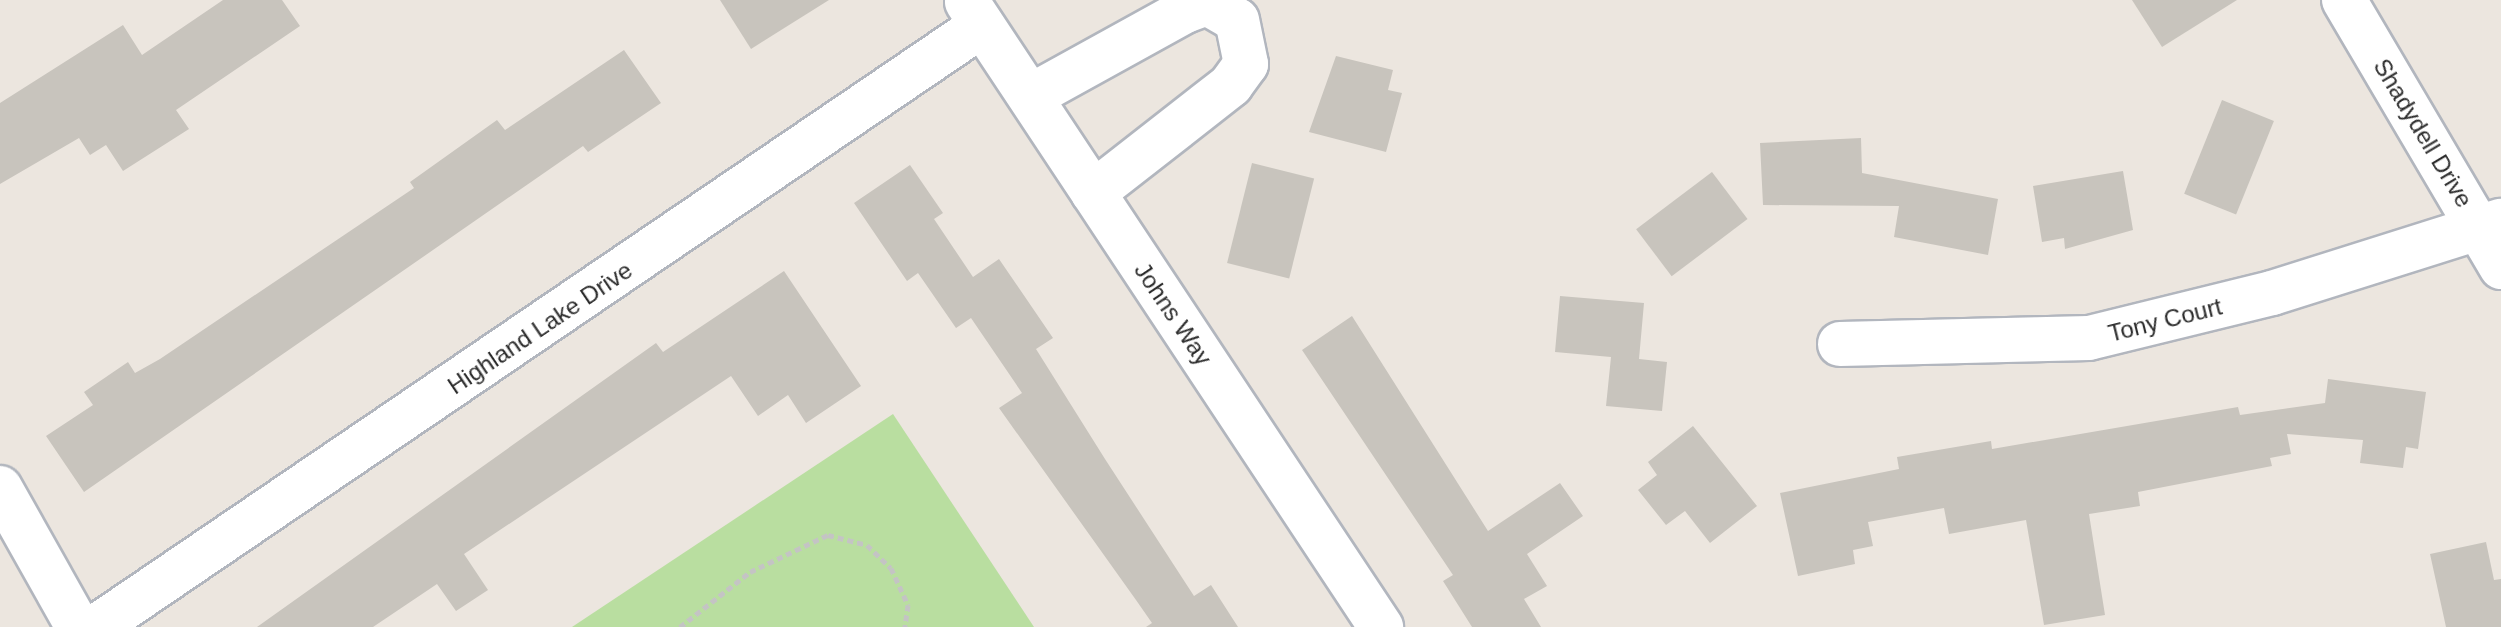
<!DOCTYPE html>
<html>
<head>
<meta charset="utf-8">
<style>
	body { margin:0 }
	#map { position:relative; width:2501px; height:627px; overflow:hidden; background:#ece6df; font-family:Arial,sans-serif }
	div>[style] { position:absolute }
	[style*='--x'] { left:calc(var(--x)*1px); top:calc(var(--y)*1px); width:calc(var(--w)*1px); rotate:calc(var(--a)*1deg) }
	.green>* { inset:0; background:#b9dea0 }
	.building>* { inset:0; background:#c8c4bd; transform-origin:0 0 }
	.path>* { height:5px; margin-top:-2.5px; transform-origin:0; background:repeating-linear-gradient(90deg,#c4c4c4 0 6px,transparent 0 10px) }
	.roads { filter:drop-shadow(2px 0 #b2b6be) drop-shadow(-2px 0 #b2b6be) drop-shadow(0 2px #b2b6be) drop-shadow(0 -2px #b2b6be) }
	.minor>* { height:44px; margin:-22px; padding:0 22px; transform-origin:22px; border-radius:22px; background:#fff }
	.tertiary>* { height:44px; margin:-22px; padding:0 22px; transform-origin:22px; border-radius:22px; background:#fff }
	span { translate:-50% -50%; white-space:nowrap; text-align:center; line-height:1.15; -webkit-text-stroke:6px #fff; paint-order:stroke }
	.street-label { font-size:24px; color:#2c2c2c }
</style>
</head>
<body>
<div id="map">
	<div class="green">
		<div style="clip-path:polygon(893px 414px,1034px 627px,572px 627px)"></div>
	</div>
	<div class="building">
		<div style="clip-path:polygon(223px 0,282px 0,300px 26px,176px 110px,189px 129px,123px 171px,106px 145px,90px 155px,79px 138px,0 184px,0 103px,123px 25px,142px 55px)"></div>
		<div style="clip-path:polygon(720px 0,829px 0,751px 49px)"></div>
		<div style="clip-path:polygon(2132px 0,2237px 0,2162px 47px)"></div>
		<div style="clip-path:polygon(624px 50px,661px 103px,588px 152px,583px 146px,84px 492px,46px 436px,93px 405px,84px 392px,128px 362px,135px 373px,160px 359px,414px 188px,410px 182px,497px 120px,505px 130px)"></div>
		<div style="clip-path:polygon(1336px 56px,1393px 70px,1388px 90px,1402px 93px,1386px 152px,1309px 132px)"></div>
		<div style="left:2222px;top:100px;width:56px;height:101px;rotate:22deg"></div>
		<div style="clip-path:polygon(1861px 138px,1862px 173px,1998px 199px,1988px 255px,1894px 237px,1899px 206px,1763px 205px,1760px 143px)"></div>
		<div style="left:1252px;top:163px;width:64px;height:103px;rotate:14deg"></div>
		<div style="clip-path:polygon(910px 165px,943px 213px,934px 219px,973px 277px,999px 259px,1053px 338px,1036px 349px,1105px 459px,1194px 596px,1211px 585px,1238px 627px,1146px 627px,1152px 623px,1136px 600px,999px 408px,1022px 393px,971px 318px,956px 328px,918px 273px,907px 281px,854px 203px)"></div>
		<div style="clip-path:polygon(2123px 171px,2133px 230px,2065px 249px,2064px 238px,2042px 242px,2033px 186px)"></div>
		<div style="left:1712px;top:172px;width:59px;height:95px;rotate:53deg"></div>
		<div style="clip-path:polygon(784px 271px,861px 386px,806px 423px,788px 395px,758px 416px,731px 376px,464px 554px,488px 590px,456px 611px,437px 584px,373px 627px,257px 627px,656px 343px,663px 352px)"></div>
		<div style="clip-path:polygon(1560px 296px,1644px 303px,1639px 359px,1667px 362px,1662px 411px,1606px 406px,1611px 357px,1555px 352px)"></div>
		<div style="clip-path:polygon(1352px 316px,1488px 531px,1560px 483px,1583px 516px,1527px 554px,1547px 586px,1524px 599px,1541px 627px,1472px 627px,1443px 581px,1453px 575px,1302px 350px)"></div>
		<div style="clip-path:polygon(2328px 379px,2426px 392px,2418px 449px,2406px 447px,2403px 468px,2360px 463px,2363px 440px,2287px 434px,2291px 454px,2270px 458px,2272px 466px,2138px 492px,2140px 506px,2089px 514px,2105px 615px,2044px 625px,2026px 520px,1949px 534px,1944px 508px,1868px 522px,1873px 546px,1853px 550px,1855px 564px,1798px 576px,1780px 493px,1899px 469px,1897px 457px,1991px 441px,1992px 449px,2238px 407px,2240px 415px,2325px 403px)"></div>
		<div style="clip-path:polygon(1693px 426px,1757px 506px,1710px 543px,1685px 511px,1666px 525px,1638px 490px,1657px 475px,1648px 462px)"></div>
		<div style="clip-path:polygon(2486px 542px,2494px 580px,2501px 579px,2501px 627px,2446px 627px,2430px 554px)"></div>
	</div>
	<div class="path">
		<div style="--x:680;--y:627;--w:89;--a:-38.2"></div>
		<div style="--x:750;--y:572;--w:86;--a:-25.4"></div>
		<div style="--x:828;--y:535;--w:40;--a:14.4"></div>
		<div style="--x:867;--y:545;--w:33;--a:44"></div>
		<div style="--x:891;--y:568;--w:41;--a:65.3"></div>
		<div style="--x:908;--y:605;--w:22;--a:98"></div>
	</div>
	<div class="roads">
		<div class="minor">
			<div style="--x:967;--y:2;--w:750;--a:56.48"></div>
			<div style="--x:1031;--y:96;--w:176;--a:-28.9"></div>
			<div style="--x:1185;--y:11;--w:23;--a:-20"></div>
			<div style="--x:1207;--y:3;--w:34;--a:30"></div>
			<div style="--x:1237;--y:20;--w:45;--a:78.4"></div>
			<div style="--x:1246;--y:64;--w:26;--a:126"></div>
			<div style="--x:1231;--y:85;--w:175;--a:142"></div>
			<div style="--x:1840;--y:344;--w:249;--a:-1.4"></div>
			<div style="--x:2089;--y:338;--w:188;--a:-13.8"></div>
			<div style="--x:2272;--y:293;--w:240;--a:-17.5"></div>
			<div style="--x:0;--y:488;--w:159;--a:60.7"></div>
			<div style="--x:96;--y:627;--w:1071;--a:-34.19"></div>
		</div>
		<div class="tertiary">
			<div style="--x:2344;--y:0;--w:310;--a:59.5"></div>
		</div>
	</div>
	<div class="street-label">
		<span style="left:2423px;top:133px;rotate:59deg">Shadydell Drive</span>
		<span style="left:1173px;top:314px;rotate:56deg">Johns Way</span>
		<span style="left:2165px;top:320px;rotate:-14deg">Tony Court</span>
		<span style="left:540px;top:328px;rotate:-34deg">Highland Lake Drive</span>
	</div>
</div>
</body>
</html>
